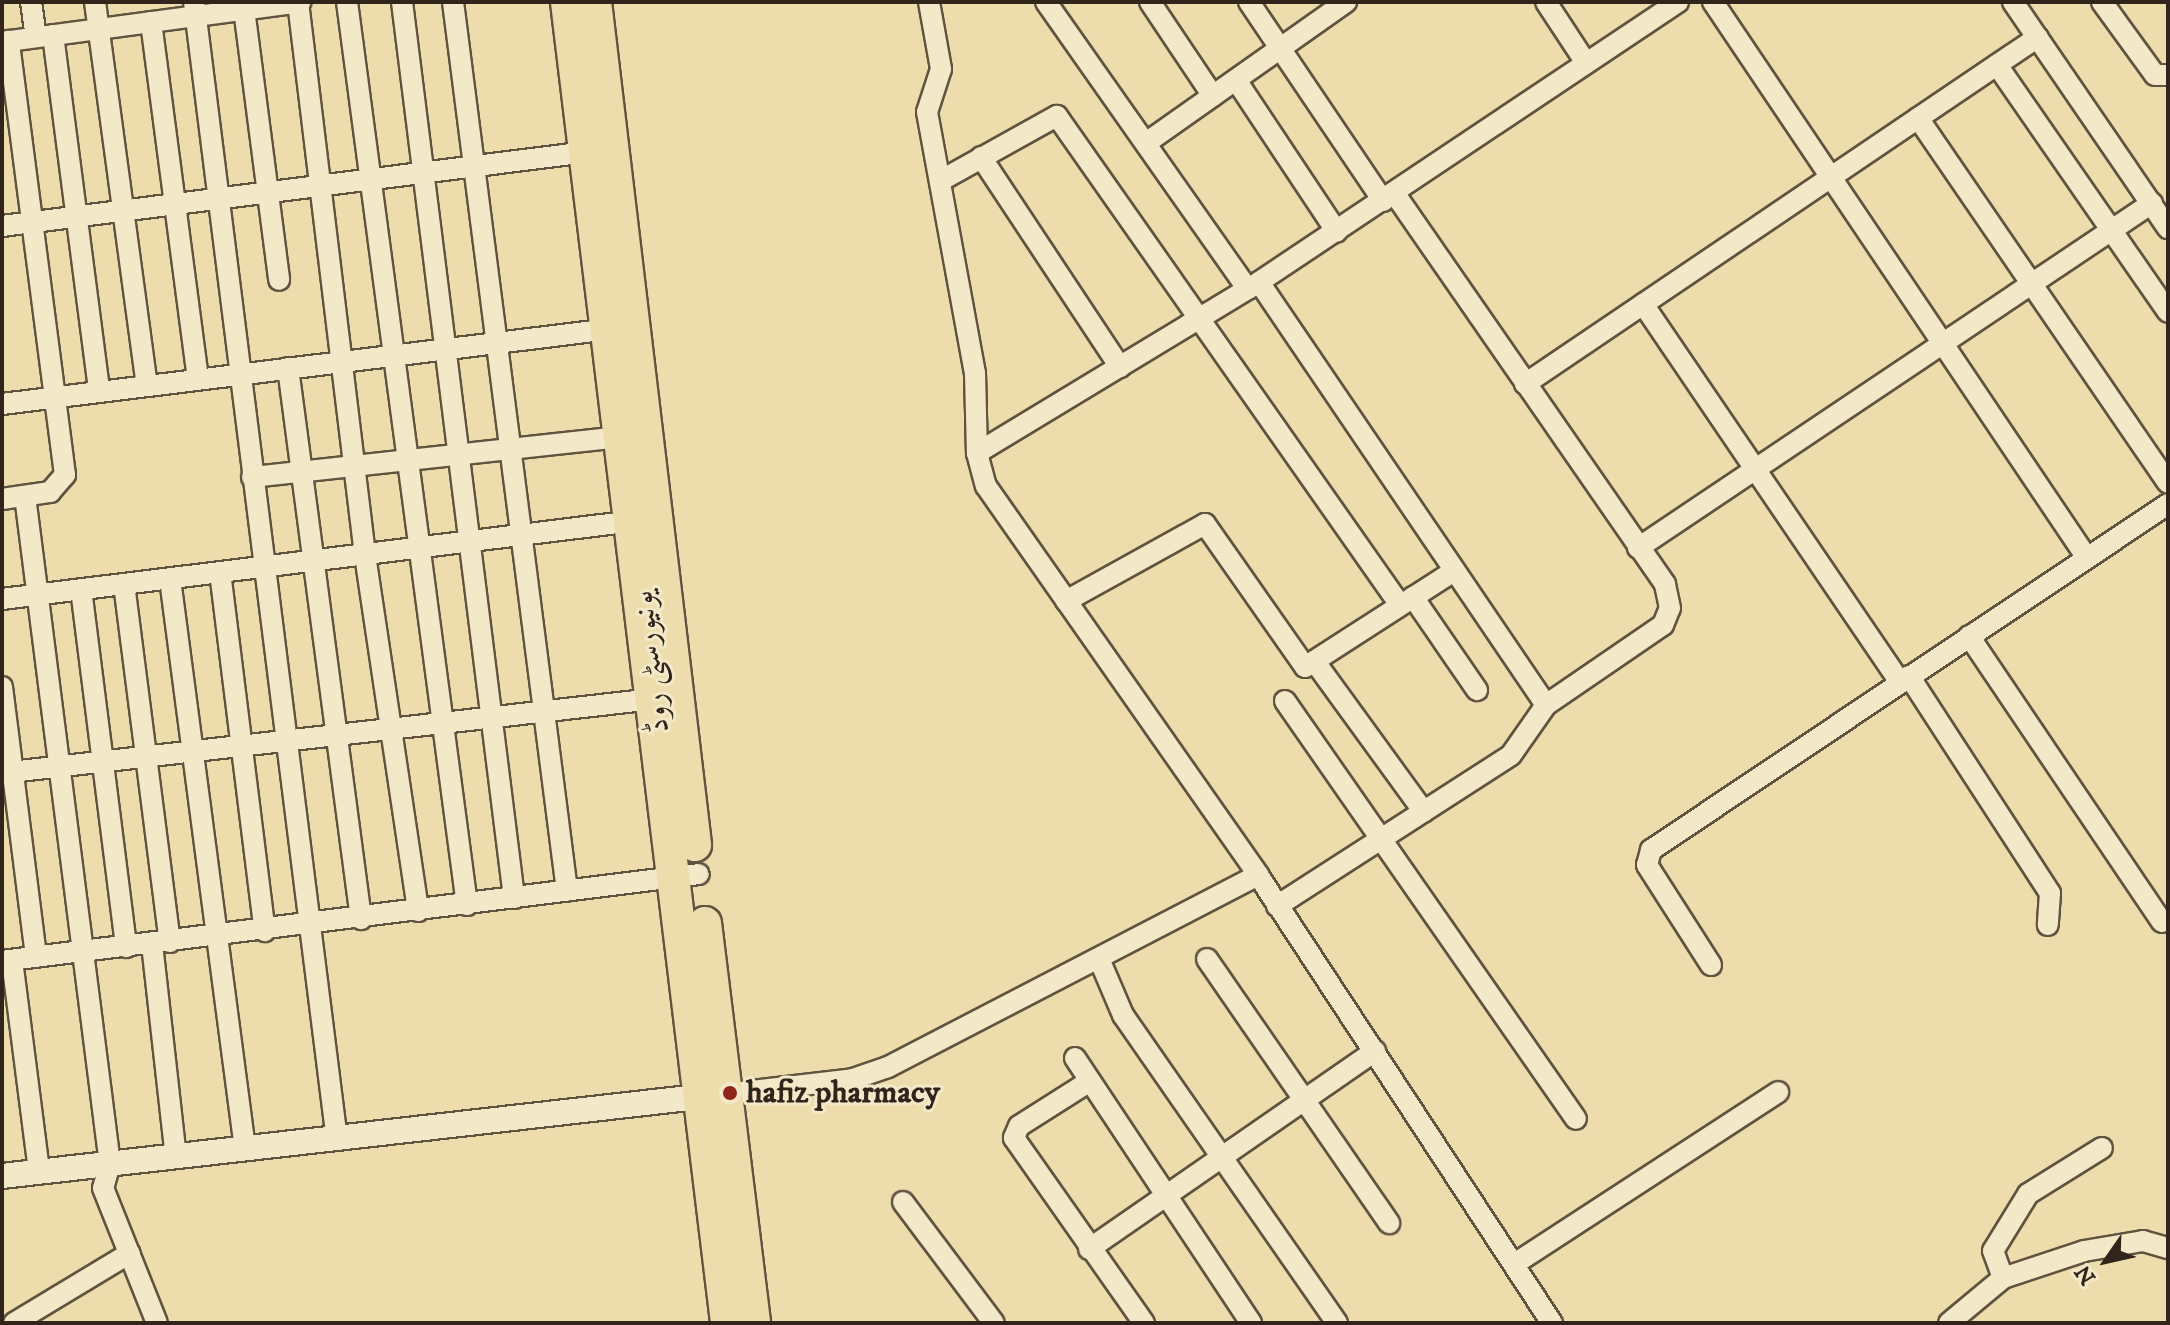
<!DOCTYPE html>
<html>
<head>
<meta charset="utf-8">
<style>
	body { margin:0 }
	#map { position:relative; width:2170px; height:1325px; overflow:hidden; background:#edddac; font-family:"IM FELL DW Pica",Amiri,serif }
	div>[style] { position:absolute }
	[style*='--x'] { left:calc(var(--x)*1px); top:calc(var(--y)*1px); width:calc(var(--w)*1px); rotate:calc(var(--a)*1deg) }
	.roads { filter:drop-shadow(2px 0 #60533f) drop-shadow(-2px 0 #60533f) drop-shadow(0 2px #60533f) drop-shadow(0 -2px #60533f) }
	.minor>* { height:20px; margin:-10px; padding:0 10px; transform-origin:10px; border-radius:10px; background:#f3e9c9 }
	.tertiary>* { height:24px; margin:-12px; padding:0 12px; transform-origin:12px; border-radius:12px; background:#f3e9c9 }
	.trunk>* { height:32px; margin:-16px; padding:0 16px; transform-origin:16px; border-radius:16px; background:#edddac }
	.dots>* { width:22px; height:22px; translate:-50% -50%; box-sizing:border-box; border:4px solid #f3e9c9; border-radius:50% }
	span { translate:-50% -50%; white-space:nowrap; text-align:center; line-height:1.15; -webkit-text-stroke:6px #f3e9c9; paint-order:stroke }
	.street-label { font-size:32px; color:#31251b }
	.poi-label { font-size:32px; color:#31251b; font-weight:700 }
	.left { translate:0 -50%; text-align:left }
	.frame { position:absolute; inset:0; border:4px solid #31251b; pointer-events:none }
	.north { position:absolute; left:2066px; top:1221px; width:80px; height:80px; -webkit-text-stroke:6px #f3e9c9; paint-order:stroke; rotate:236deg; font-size:22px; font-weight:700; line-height:32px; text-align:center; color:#31251b }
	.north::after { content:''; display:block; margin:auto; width:28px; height:36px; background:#31251b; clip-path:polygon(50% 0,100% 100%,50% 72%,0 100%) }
</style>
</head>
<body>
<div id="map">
	<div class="roads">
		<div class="minor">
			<div style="--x:31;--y:2;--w:35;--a:82"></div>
			<div style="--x:95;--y:2;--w:387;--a:82.3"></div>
			<div style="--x:194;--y:2;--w:1147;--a:82.84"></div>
			<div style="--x:298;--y:2;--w:557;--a:83.09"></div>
			<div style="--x:365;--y:555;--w:360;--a:81.5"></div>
			<div style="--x:347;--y:2;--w:911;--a:82.43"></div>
			<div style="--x:402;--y:2;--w:903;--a:82.87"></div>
			<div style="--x:453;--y:2;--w:896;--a:82.69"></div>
			<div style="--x:929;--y:2;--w:68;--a:79.8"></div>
			<div style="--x:941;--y:69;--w:45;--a:108"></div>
			<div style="--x:927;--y:112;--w:265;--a:79.6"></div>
			<div style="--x:975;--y:373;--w:80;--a:88.6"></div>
			<div style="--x:977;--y:453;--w:34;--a:75"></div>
			<div style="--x:986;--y:486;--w:475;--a:55"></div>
			<div style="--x:1258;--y:875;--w:536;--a:56.73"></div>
			<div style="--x:1046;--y:2;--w:351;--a:54.9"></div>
			<div style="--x:1150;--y:2;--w:113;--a:56.2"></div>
			<div style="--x:1249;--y:2;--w:240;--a:56"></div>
			<div style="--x:1546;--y:2;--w:73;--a:56.7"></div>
			<div style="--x:1713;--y:2;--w:670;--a:56.07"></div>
			<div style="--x:2013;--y:2;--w:274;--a:55.6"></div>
			<div style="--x:2102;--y:2;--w:90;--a:54"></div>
			<div style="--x:2155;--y:75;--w:13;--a:0"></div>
			<div style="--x:244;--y:9;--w:273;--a:82.6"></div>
			<div style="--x:151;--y:22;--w:360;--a:82.5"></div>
			<div style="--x:53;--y:35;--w:359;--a:82.6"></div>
			<div style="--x:2;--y:42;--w:301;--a:-7.6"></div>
			<div style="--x:1997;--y:65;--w:300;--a:55.3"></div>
			<div style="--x:1236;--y:80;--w:182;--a:56.4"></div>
			<div style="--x:1918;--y:118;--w:442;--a:55.6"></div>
			<div style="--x:1146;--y:143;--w:245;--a:-35.2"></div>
			<div style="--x:981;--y:157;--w:252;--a:56.5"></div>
			<div style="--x:940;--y:181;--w:134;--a:-29.1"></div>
			<div style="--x:1057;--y:116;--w:597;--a:54.95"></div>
			<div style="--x:2;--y:226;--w:590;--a:-7.21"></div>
			<div style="--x:1259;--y:282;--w:511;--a:55.84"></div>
			<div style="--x:1643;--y:304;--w:457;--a:55.8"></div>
			<div style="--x:288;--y:368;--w:556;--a:82.45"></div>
			<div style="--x:1525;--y:384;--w:619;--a:-34.07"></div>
			<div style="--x:2;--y:404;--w:613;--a:-7.03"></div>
			<div style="--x:977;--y:453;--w:330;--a:-31.2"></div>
			<div style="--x:1259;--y:282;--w:504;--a:-33.75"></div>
			<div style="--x:252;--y:477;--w:381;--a:-6.2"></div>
			<div style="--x:25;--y:496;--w:673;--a:82.75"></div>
			<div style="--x:110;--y:1164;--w:25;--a:106"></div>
			<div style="--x:103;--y:1188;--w:145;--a:68.2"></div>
			<div style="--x:2;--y:499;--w:49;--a:-8.3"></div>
			<div style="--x:50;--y:492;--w:23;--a:-49"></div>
			<div style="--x:65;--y:475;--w:438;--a:-97.4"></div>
			<div style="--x:1638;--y:548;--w:619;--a:-33.87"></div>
			<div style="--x:220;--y:572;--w:362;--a:82.9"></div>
			<div style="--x:170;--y:579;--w:575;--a:82.5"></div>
			<div style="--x:124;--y:584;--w:361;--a:82.7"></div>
			<div style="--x:81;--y:589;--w:361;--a:82.8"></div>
			<div style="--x:1413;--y:597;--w:113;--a:55.5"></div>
			<div style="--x:2;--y:599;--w:637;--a:-7.04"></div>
			<div style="--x:1066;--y:601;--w:159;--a:-29"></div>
			<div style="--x:1205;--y:524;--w:174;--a:55"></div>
			<div style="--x:1305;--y:667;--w:177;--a:-32.8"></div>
			<div style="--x:1969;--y:636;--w:345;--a:56"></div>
			<div style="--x:1315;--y:662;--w:185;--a:54"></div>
			<div style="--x:1909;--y:676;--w:259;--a:57"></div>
			<div style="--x:2050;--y:893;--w:32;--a:94"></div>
			<div style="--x:2;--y:687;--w:272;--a:82.8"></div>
			<div style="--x:1285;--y:701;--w:509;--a:55.16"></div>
			<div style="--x:2;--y:773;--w:664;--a:-6.48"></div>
			<div style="--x:1277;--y:906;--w:278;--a:-32.8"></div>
			<div style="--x:1511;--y:755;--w:61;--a:-55"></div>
			<div style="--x:1546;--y:705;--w:142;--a:-34.4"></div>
			<div style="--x:1663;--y:625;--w:18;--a:-68"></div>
			<div style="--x:1670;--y:608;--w:25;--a:-102"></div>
			<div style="--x:1665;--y:584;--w:476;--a:-124.7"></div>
			<div style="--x:152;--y:944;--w:214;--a:83.6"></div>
			<div style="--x:1207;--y:959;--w:321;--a:55.4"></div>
			<div style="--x:12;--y:960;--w:214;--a:82.7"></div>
			<div style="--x:2;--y:961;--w:702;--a:-7.11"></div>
			<div style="--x:1100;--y:961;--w:59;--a:66.9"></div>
			<div style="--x:1123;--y:1015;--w:375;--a:55.2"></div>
			<div style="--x:1711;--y:965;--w:119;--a:-122.6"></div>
			<div style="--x:1647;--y:865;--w:16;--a:-75"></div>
			<div style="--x:1651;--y:850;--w:622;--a:-33.79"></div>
			<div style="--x:1075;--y:1058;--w:318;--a:56.4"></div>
			<div style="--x:1090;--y:1081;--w:84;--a:147.6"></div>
			<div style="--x:1019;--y:1126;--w:13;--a:113"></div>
			<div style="--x:1014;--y:1138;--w:226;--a:54.9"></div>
			<div style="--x:726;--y:1094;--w:128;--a:-6.7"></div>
			<div style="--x:853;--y:1079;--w:37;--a:-19"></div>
			<div style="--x:888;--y:1067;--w:417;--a:-27.4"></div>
			<div style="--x:903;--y:1202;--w:151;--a:53.1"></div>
			<div style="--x:1089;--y:1249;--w:348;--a:-34.7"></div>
			<div style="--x:1516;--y:1263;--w:313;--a:-33.1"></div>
			<div style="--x:2003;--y:1278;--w:29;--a:-110"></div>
			<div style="--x:1993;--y:1251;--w:67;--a:-58.4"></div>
			<div style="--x:2028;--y:1194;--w:87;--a:-31.9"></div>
			<div style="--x:14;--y:1323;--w:135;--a:-31.1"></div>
			<div style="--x:1949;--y:1323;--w:70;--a:-39.8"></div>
			<div style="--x:2003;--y:1278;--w:85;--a:-18.4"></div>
			<div style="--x:2084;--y:1251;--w:60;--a:-9.6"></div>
			<div style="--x:2143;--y:1241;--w:26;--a:16"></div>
		</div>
		<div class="tertiary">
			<div style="--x:2;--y:1176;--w:718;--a:-6.48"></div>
		</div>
		<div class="trunk">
			<div style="--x:567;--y:2;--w:1331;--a:83.09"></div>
			<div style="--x:595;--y:2;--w:849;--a:83.23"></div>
			<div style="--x:705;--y:923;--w:403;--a:83"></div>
		</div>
	</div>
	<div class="dots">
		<div style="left:730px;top:1093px;background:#8f2418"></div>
	</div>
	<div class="street-label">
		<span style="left:651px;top:662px;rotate:-97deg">یونیورسٹی روڈ</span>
	</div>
	<div class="poi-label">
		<span class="left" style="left:746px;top:1093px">hafiz pharmacy</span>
	</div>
	<div class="frame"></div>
	<div class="north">N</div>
</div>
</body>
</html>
